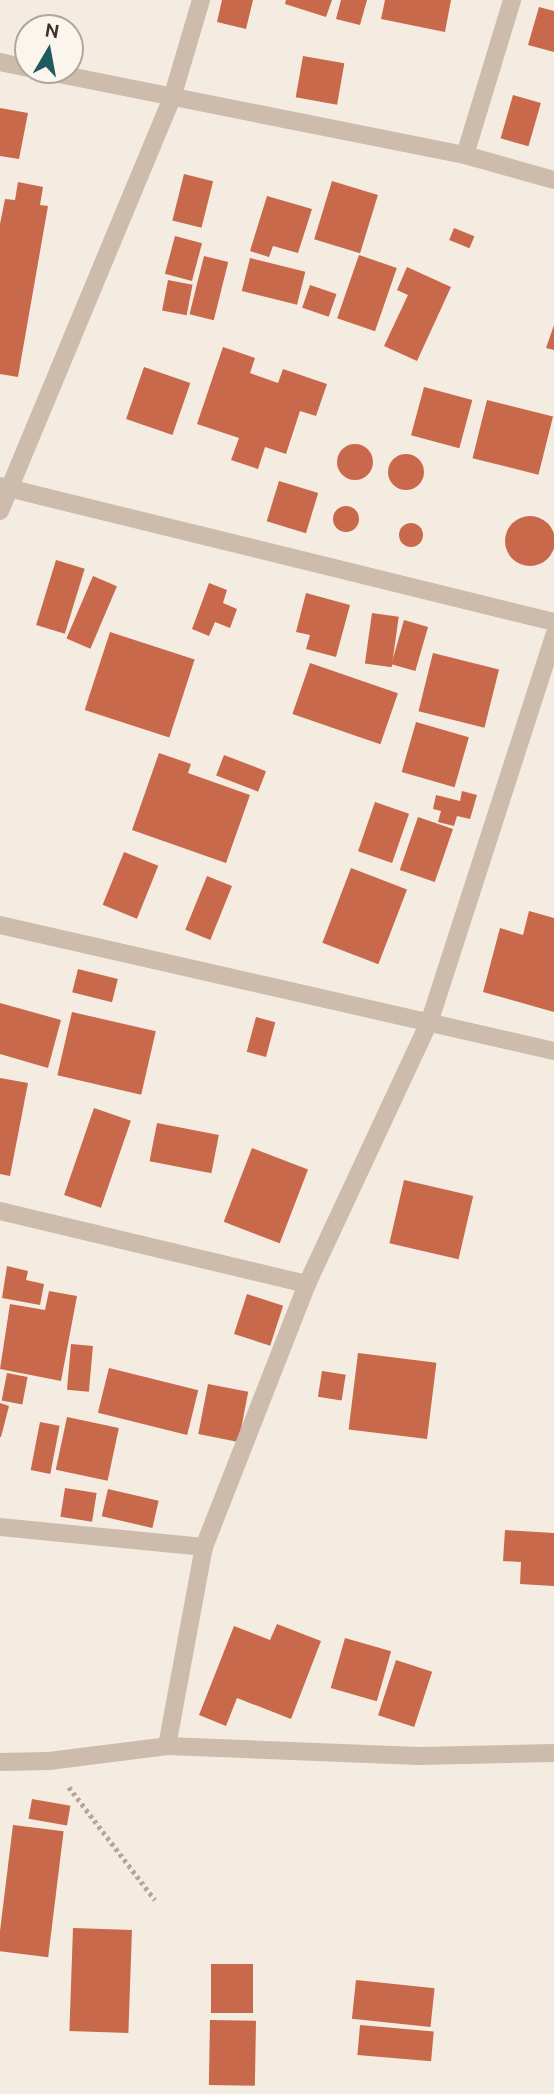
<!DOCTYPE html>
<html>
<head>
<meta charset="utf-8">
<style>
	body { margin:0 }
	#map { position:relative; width:554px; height:2094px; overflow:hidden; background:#f4ebe1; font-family:Ubuntu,sans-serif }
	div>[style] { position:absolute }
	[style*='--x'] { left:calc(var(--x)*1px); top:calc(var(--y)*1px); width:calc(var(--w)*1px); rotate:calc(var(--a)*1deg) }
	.building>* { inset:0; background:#c8694b; transform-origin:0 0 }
	.round { border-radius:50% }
	.path>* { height:4.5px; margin-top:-2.25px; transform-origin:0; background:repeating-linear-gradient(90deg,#b9a596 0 3.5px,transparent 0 7px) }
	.minor>* { height:18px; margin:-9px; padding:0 9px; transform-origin:9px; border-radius:9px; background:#cdbbac }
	span { translate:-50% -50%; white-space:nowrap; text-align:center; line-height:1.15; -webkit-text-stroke:7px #fbf5ee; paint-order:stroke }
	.north { position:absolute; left:14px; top:14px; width:70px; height:70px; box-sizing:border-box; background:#fbf5ee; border:2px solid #aea6a0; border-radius:50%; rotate:10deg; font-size:19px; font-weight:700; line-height:28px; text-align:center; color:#3b302b }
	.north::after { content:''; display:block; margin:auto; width:24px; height:32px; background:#1f5a5e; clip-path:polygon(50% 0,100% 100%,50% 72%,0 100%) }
</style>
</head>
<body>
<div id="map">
	<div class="building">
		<div style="clip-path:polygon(222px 0,253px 0,246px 29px,217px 22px)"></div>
		<div style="clip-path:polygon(286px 0,332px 0,326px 17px,285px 4px)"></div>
		<div style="clip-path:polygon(341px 0,367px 0,360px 25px,336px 19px)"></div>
		<div style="clip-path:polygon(385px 0,451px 0,445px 32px,381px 19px)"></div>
		<div style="clip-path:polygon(539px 7px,554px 11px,554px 52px,528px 45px)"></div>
		<div style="left:303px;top:56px;width:42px;height:42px;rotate:10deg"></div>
		<div style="left:513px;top:95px;width:29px;height:45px;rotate:16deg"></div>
		<div style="clip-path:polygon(0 108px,28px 113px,19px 159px,0 156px)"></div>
		<div style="left:184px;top:174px;width:30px;height:48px;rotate:14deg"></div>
		<div style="left:332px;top:181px;width:48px;height:61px;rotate:17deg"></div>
		<div style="clip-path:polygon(18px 182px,43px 187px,40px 205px,48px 206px,18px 377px,0 374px,0 224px,5px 199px,15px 200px)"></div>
		<div style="clip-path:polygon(267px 196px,312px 209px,298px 253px,273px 246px,269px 257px,250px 251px)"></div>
		<div style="left:454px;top:228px;width:22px;height:13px;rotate:22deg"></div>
		<div style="left:175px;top:236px;width:28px;height:39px;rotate:15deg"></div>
		<div style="left:359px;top:255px;width:40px;height:67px;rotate:19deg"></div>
		<div style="left:204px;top:256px;width:25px;height:60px;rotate:14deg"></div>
		<div style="left:250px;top:258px;width:57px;height:34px;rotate:14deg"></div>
		<div style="clip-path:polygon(407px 267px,451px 287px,417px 361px,384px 346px,408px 295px,397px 290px)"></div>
		<div style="left:168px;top:280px;width:25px;height:31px;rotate:11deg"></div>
		<div style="left:310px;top:285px;width:28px;height:24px;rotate:19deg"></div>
		<div style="clip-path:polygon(554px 325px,554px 350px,546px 348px)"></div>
		<div style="clip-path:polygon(223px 347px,255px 358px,250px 373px,278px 383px,283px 369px,327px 384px,316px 416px,300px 411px,286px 454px,265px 447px,258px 469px,231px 460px,239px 438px,197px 424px)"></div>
		<div style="left:144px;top:367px;width:49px;height:55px;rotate:19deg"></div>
		<div style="left:424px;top:387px;width:50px;height:50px;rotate:15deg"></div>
		<div style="left:487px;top:400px;width:68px;height:60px;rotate:14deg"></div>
		<div class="round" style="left:337px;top:444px;width:36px;height:36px"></div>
		<div class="round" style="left:388px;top:454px;width:36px;height:36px"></div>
		<div style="left:279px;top:481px;width:41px;height:42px;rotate:17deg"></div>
		<div class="round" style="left:333px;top:506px;width:26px;height:26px"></div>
		<div class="round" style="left:505px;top:516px;width:50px;height:50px"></div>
		<div class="round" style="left:399px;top:523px;width:24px;height:24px"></div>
		<div style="left:56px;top:560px;width:30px;height:68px;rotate:17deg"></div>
		<div style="left:93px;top:576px;width:26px;height:68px;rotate:23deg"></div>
		<div style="clip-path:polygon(209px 583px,227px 590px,223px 603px,237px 609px,230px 628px,215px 622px,209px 636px,192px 629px)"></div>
		<div style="clip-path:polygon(306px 593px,350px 605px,336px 657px,306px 649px,310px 635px,296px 632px)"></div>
		<div style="left:372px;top:613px;width:27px;height:51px;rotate:8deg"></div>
		<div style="left:404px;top:620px;width:25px;height:46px;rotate:16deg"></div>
		<div style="left:110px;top:632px;width:89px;height:82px;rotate:18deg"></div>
		<div style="left:433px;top:653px;width:68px;height:60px;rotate:14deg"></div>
		<div style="left:310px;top:663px;width:93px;height:54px;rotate:19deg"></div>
		<div style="left:416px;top:722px;width:55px;height:52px;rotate:16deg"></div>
		<div style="clip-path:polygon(159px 753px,191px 764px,188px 773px,250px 795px,226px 863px,132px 830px)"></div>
		<div style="left:224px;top:755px;width:45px;height:22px;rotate:21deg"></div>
		<div style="clip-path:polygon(462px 791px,477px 795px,470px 819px,457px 816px,454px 826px,438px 822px,441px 811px,433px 809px,436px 795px,460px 801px)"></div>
		<div style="left:375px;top:802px;width:36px;height:52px;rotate:19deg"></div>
		<div style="left:418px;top:817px;width:37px;height:56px;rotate:19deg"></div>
		<div style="left:124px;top:852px;width:37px;height:57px;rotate:22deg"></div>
		<div style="left:351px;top:868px;width:60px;height:80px;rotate:21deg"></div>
		<div style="left:207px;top:876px;width:27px;height:58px;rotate:22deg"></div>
		<div style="clip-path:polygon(529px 911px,554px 918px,554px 1012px,483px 992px,500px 928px,523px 935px)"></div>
		<div style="left:78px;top:969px;width:41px;height:24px;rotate:14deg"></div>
		<div style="clip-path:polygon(0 1003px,61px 1020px,48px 1068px,0 1054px)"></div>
		<div style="left:72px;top:1012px;width:86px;height:65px;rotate:13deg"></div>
		<div style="left:256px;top:1017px;width:20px;height:36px;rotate:15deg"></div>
		<div style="clip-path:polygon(0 1078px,28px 1083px,10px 1176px,0 1174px)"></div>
		<div style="left:94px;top:1108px;width:39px;height:92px;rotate:19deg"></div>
		<div style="left:157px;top:1123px;width:63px;height:39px;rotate:11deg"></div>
		<div style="left:252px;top:1148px;width:60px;height:79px;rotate:21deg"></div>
		<div style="left:404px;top:1180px;width:71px;height:65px;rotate:13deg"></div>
		<div style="clip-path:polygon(7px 1266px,28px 1271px,26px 1280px,44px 1284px,40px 1305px,2px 1298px)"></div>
		<div style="clip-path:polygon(49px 1291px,77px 1296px,61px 1381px,0 1369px,10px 1304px,45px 1310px)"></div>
		<div style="left:247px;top:1294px;width:38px;height:42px;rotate:18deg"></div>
		<div style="left:71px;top:1344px;width:22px;height:46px;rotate:5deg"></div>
		<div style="left:358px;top:1353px;width:79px;height:77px;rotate:7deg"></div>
		<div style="left:109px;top:1368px;width:92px;height:46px;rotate:14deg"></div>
		<div style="left:322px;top:1371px;width:24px;height:26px;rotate:9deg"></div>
		<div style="left:7px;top:1373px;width:21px;height:28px;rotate:11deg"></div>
		<div style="left:208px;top:1384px;width:41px;height:51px;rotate:11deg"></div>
		<div style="clip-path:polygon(0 1403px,9px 1406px,1px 1437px,0 1437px)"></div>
		<div style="left:67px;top:1417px;width:53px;height:54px;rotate:12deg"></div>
		<div style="left:40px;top:1422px;width:20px;height:49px;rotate:11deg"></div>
		<div style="left:65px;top:1488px;width:32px;height:29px;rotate:9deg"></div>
		<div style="left:108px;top:1489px;width:52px;height:28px;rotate:13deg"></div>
		<div style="clip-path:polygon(505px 1530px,554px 1533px,554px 1586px,520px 1584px,521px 1562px,503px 1561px)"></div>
		<div style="clip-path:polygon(277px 1624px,321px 1641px,291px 1719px,237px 1698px,226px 1726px,199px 1715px,234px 1626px,270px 1640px)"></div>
		<div style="left:345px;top:1638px;width:48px;height:52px;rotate:16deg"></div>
		<div style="left:396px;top:1660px;width:38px;height:58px;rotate:18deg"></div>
		<div style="left:32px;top:1799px;width:39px;height:20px;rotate:10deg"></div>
		<div style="left:13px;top:1825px;width:51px;height:127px;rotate:7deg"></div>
		<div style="left:73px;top:1928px;width:59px;height:103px;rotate:2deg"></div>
		<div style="left:211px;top:1964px;width:42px;height:49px"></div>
		<div style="left:356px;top:1980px;width:79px;height:39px;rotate:6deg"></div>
		<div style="left:210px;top:2020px;width:46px;height:65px;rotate:1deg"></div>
		<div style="left:360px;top:2025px;width:74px;height:30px;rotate:5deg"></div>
	</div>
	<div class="path">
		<div style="--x:69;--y:1787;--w:142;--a:52.7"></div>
	</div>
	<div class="minor">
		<div style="--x:0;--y:62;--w:29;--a:12"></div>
		<div style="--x:39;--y:70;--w:434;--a:11.3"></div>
		<div style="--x:465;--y:155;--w:92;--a:15.7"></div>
		<div style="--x:465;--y:155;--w:162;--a:-73.1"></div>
		<div style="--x:0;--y:486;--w:570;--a:13.79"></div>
		<div style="--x:0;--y:511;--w:447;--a:-67.4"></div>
		<div style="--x:172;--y:98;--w:102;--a:-73.5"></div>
		<div style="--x:0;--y:925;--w:568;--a:12.81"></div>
		<div style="--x:0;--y:1211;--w:316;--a:13.4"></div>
		<div style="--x:0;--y:1527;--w:205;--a:5.6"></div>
		<div style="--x:167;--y:1746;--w:202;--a:-79.5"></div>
		<div style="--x:204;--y:1547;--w:282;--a:-68.6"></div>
		<div style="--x:307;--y:1284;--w:291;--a:-65"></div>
		<div style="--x:430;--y:1020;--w:404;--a:-72.1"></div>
		<div style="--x:0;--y:1762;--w:49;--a:-1.2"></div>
		<div style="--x:49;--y:1761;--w:119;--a:-7.2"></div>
		<div style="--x:167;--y:1746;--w:251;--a:2.3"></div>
		<div style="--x:418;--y:1756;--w:136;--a:-1.3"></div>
	</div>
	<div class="north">N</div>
</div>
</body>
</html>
